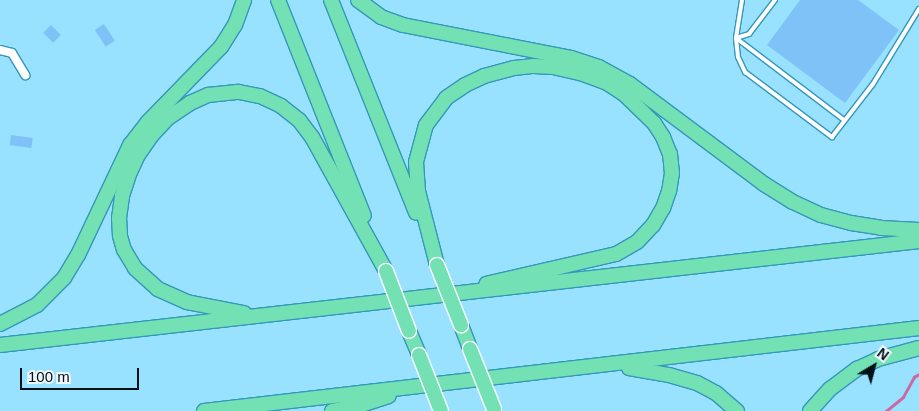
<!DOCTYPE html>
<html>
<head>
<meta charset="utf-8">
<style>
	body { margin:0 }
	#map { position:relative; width:919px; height:411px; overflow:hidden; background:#99e2ff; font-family:Helvetica,sans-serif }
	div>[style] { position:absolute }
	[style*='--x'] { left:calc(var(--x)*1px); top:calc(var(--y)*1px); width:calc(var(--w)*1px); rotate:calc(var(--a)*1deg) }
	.stream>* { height:2.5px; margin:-1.25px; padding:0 1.25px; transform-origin:1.25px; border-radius:1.25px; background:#c86ba3 }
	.building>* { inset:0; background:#7fc2f8; transform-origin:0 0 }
	.roads { filter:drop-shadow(1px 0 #3398b9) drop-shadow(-1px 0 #3398b9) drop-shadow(0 1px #3398b9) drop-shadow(0 -1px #3398b9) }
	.lane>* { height:4px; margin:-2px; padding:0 2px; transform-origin:2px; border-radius:2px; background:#fff }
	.street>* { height:8px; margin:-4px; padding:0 4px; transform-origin:4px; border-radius:4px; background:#fff }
	.highway>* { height:14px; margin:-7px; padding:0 7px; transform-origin:7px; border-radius:7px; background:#73e1b4 }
	.bridges { filter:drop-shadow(1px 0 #fff) drop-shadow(-1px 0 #fff) drop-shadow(0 1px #fff) drop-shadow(0 -1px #fff) }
	.highway-bridge>* { height:14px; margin:-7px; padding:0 7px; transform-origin:7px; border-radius:7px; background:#73e1b4 }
	span { translate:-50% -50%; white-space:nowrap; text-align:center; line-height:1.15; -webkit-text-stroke:4px #f0f8fc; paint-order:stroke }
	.north { position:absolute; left:849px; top:341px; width:50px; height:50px; -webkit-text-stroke:4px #f0f8fc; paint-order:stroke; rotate:37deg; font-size:14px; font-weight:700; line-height:20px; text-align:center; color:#001017 }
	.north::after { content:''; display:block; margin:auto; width:18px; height:22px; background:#001017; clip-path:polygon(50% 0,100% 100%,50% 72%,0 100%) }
	.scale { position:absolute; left:20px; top:368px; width:119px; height:22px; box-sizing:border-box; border:2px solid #001017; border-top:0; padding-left:6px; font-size:15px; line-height:18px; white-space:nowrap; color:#001017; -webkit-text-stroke:4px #f0f8fc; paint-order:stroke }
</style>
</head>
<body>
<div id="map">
	<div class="stream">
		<div style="--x:886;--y:411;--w:22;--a:-39"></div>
		<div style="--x:903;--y:397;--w:23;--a:-61"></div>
		<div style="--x:914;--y:377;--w:6;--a:-31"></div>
	</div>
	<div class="building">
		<div style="clip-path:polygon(800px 0,858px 0,899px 30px,845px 103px,767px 45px)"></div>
		<div style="left:104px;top:24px;width:20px;height:11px;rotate:57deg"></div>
		<div style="left:51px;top:25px;width:14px;height:11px;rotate:45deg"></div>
		<div style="left:11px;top:135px;width:22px;height:10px;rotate:8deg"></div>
	</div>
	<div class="roads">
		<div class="lane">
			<div style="--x:742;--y:0;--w:38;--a:99"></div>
			<div style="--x:736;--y:38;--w:19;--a:84"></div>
			<div style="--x:738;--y:57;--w:17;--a:65"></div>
			<div style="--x:745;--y:72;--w:109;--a:36.8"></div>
			<div style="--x:832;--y:137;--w:67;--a:-52.3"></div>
			<div style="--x:873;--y:84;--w:88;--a:-58.5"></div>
			<div style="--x:736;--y:38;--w:136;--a:37.2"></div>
			<div style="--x:736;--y:38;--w:14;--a:-17"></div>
			<div style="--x:749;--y:34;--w:43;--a:-52.6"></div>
		</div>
		<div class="street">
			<div style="--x:0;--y:50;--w:12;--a:14"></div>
			<div style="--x:12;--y:53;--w:26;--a:59"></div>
		</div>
		<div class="highway">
			<div style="--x:278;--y:0;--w:232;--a:68.3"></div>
			<div style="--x:331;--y:0;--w:229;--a:68.2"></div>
			<div style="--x:358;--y:0;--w:29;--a:36"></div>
			<div style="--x:381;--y:17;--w:23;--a:20"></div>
			<div style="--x:403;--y:25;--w:171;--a:11.1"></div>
			<div style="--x:571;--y:58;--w:29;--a:18"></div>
			<div style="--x:599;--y:67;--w:35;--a:29"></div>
			<div style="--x:630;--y:84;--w:167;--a:36.7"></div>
			<div style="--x:764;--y:184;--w:34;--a:32"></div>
			<div style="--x:793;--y:202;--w:31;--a:25"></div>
			<div style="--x:821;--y:215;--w:31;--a:15"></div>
			<div style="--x:851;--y:223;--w:30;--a:9"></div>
			<div style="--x:881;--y:228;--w:38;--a:3"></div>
			<div style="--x:437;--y:265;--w:76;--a:-104.4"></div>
			<div style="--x:418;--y:191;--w:29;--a:-94"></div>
			<div style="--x:416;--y:162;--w:38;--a:-75"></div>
			<div style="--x:426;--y:125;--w:34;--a:-53"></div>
			<div style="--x:446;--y:98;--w:23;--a:-34"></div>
			<div style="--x:465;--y:85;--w:21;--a:-25"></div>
			<div style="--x:484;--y:76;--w:31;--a:-15"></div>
			<div style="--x:514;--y:68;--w:20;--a:-6"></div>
			<div style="--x:534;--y:66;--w:19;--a:3"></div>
			<div style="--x:553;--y:67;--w:28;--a:13"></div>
			<div style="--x:580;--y:73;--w:29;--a:20"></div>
			<div style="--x:607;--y:83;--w:20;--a:33"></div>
			<div style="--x:624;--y:94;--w:42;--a:44"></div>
			<div style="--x:654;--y:123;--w:17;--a:57"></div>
			<div style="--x:663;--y:137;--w:18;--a:68"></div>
			<div style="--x:670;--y:154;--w:19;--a:84"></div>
			<div style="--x:672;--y:173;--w:18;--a:99"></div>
			<div style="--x:669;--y:191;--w:18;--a:109"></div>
			<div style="--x:663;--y:208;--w:20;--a:120"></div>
			<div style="--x:653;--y:225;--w:23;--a:133"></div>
			<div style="--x:637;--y:242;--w:24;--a:150"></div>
			<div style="--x:616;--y:254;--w:133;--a:167"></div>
			<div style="--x:244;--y:313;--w:58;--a:-169.1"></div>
			<div style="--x:187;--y:302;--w:32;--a:-156"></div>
			<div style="--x:158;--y:289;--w:31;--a:-138"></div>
			<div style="--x:135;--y:268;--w:21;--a:-121"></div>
			<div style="--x:124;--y:250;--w:15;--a:-106"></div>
			<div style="--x:120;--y:236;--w:18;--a:-93"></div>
			<div style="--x:119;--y:218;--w:22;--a:-82"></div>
			<div style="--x:122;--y:196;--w:25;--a:-72"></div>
			<div style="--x:130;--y:172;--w:19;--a:-65"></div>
			<div style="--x:138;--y:155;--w:24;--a:-55"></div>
			<div style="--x:152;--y:135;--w:23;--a:-47"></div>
			<div style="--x:168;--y:118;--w:27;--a:-34"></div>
			<div style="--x:190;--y:103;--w:20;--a:-24"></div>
			<div style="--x:208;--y:95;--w:31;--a:-6"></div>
			<div style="--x:239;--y:92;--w:21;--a:11"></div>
			<div style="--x:260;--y:96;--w:23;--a:25"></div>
			<div style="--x:281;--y:106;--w:23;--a:38"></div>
			<div style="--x:299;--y:120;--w:21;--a:53"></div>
			<div style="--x:312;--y:137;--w:153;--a:61.1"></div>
			<div style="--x:0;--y:324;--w:42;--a:-27.2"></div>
			<div style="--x:37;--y:305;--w:38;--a:-45"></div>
			<div style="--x:64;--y:278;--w:27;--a:-59"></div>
			<div style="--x:78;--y:255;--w:122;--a:-64.7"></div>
			<div style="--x:130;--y:145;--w:29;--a:-52"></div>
			<div style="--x:148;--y:122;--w:105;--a:-45.8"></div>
			<div style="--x:221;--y:47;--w:26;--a:-58"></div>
			<div style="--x:235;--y:25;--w:27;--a:-70"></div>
			<div style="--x:461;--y:325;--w:26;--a:69"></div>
			<div style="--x:409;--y:331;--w:26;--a:67"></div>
			<div style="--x:0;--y:345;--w:925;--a:-6.46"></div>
			<div style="--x:629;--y:368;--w:41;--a:9.9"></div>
			<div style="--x:669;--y:375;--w:29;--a:16"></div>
			<div style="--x:697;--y:383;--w:21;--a:28"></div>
			<div style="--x:716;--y:393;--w:28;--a:41"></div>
			<div style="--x:204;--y:411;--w:720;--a:-6.62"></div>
			<div style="--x:332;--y:411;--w:30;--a:-12"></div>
			<div style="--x:361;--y:405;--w:29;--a:-18"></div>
			<div style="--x:810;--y:411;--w:30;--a:-48"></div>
			<div style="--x:830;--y:389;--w:34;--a:-37"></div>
			<div style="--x:857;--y:369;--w:23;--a:-25"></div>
			<div style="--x:878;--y:359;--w:42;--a:-15"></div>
		</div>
	</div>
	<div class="bridges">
		<div class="highway-bridge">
			<div style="--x:437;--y:265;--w:65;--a:68.2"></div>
			<div style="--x:386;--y:271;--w:64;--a:69"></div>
			<div style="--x:470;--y:349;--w:65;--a:68.2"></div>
			<div style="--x:419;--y:355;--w:60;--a:68.6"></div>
		</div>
	</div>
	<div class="north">N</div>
	<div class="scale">100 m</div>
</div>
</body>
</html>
